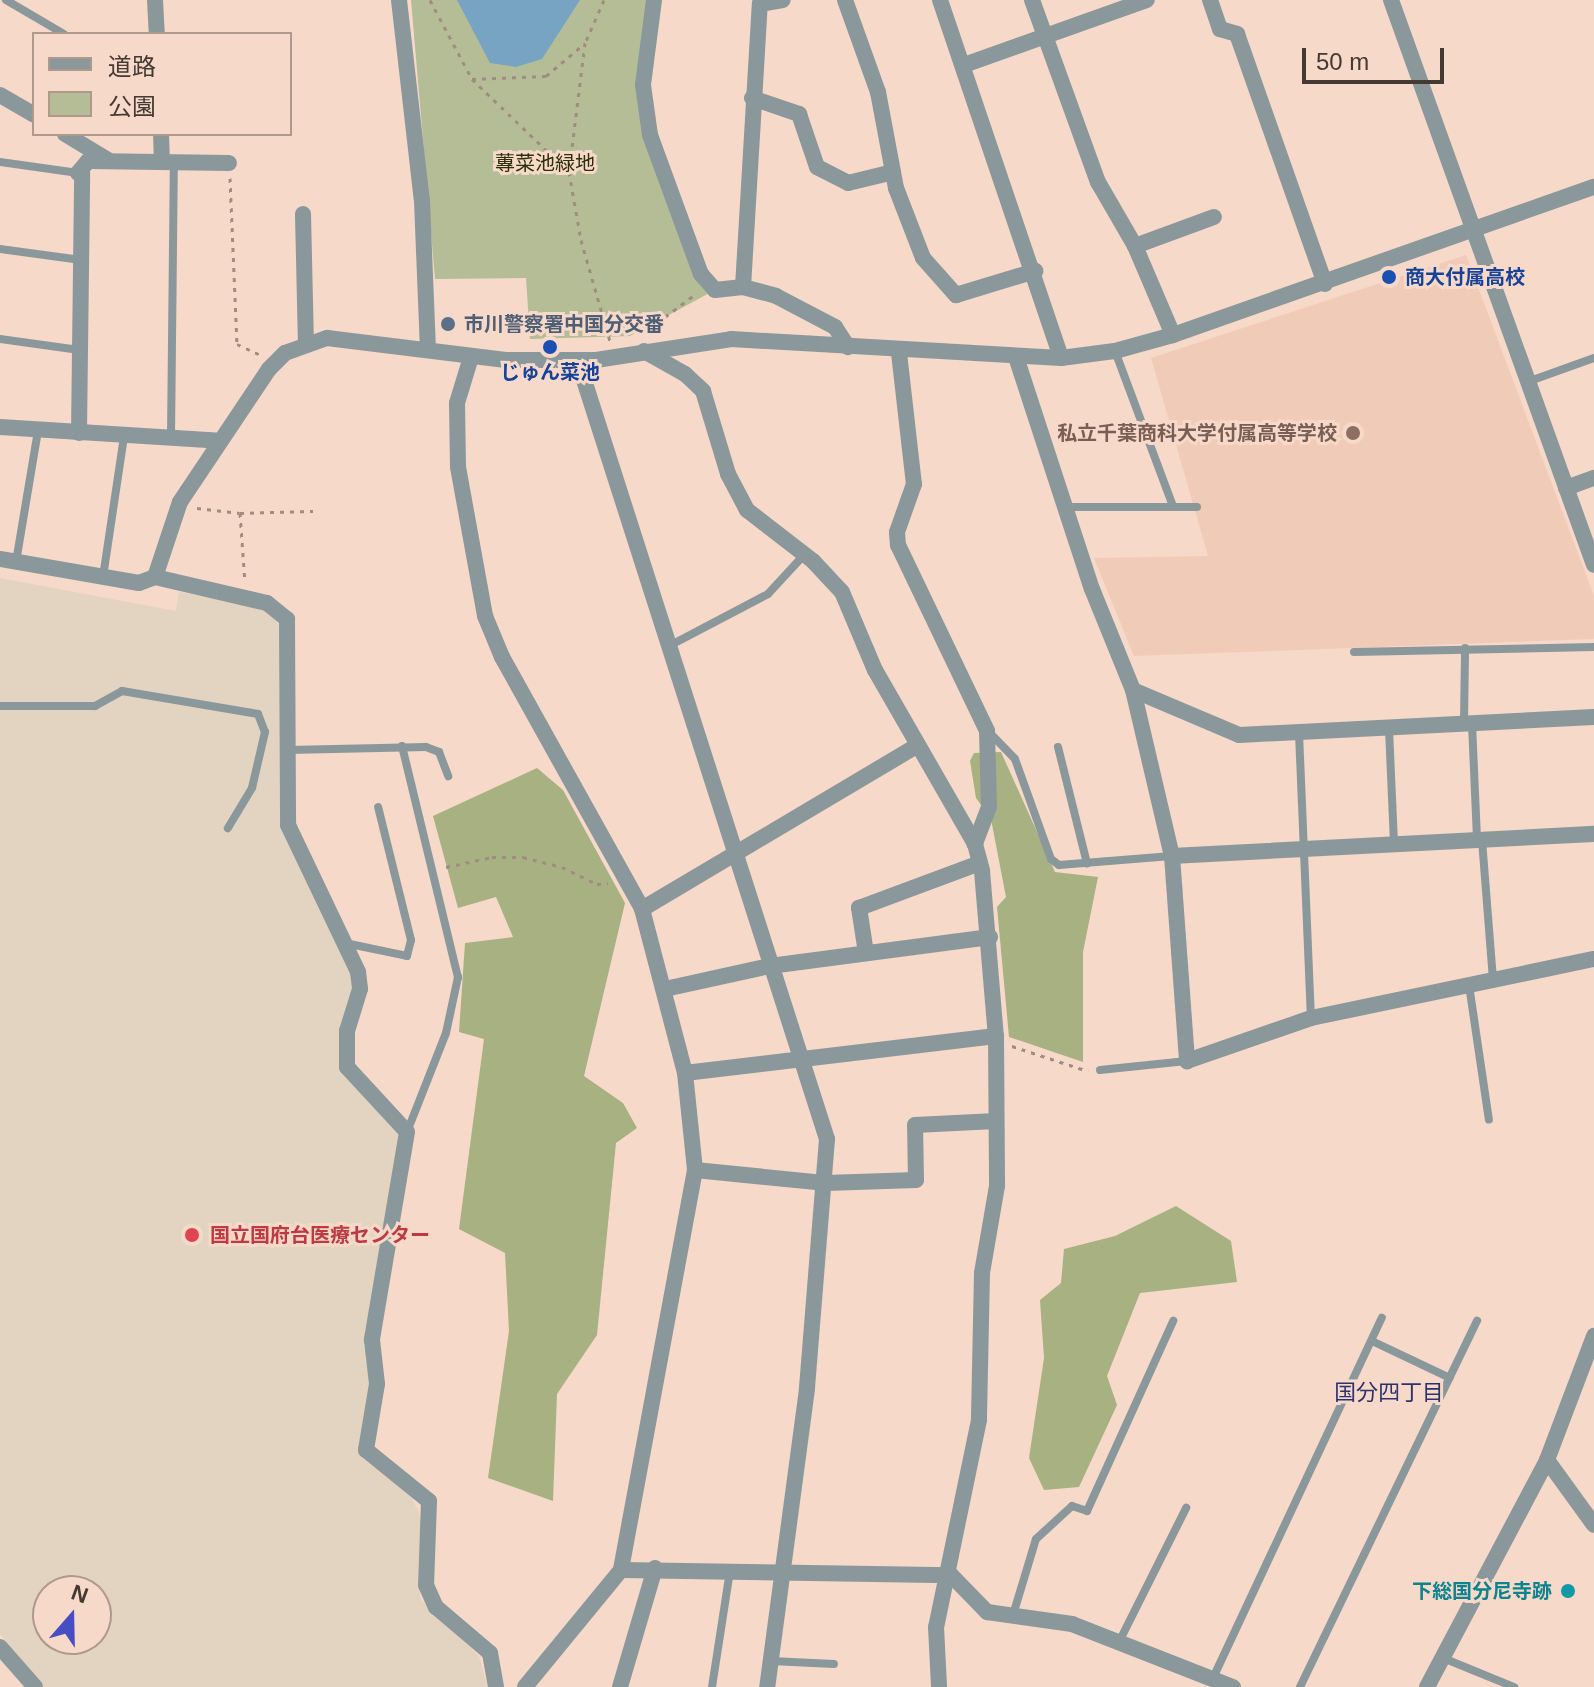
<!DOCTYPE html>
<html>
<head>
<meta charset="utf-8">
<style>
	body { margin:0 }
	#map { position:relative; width:1594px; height:1687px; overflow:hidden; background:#f6d9c9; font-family:Helvetica,"Noto Sans JP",sans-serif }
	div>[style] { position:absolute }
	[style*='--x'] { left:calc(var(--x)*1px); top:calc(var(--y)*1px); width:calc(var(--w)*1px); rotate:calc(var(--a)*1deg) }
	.built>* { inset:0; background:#f0ccb8 }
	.medical>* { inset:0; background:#e3d3c1 }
	.green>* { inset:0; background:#b5bd97 }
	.forest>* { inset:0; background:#a8b181 }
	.water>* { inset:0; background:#78a4c3 }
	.path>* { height:3px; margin-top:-1.5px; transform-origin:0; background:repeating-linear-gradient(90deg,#a18c81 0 4px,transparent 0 10px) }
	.service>* { height:8px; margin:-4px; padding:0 4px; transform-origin:4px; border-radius:4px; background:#8a989c }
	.minor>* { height:16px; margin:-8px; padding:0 8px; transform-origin:8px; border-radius:8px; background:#8a989c }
	.tertiary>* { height:16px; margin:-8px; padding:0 8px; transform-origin:8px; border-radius:8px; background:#8a989c }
	.dots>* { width:22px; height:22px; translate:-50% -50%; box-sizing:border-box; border:4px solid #f6d9c9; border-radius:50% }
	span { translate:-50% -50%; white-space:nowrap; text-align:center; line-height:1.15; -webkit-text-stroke:6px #f6d9c9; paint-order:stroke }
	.park-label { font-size:20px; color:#2b300a }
	.transit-label { font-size:20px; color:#164399; font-weight:700 }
	.left { translate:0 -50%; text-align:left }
	.service-label { font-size:20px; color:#4e5e75; font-weight:700 }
	.education-label { font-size:20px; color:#785e54; font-weight:700 }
	.right { translate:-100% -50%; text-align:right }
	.health-label { font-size:20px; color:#be3a42; font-weight:700 }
	.culture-label { font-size:20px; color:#0d838f; font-weight:700 }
	.neighbourhood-label { font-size:22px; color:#2b326c }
	.legend { position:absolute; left:32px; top:32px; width:260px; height:104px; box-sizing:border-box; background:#f6d9c9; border:2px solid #af998d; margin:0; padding:10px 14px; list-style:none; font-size:24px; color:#453933 }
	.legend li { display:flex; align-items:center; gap:16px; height:40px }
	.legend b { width:40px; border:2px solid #af998d }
	.north { position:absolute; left:32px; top:1575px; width:80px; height:80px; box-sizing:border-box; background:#f6d9c9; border:2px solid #af998d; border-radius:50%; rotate:20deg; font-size:22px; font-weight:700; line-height:32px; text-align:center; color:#453933 }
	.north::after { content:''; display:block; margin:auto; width:28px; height:36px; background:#474ec3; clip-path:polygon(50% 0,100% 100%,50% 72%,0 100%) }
	.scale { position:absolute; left:1302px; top:48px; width:142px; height:36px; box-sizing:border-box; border:4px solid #453933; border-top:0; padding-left:10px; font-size:24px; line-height:28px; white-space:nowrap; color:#453933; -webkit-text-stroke:6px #f6d9c9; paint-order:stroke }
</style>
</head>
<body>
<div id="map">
	<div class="built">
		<div style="clip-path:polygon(1466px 255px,1594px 596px,1594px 639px,1134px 656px,1094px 558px,1208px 556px,1151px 358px)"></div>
	</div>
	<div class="medical">
		<div style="clip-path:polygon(evenodd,0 578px,176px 611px,179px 592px,259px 606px,274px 616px,281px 631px,282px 828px,351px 972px,353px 991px,339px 1061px,402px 1132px,361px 1457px,411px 1496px,421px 1517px,420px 1599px,479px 1656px,487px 1687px,44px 1687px,0 1634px,0 578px,48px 1591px,96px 1591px,96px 1639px,48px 1639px,48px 1591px)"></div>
	</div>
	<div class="green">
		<div style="clip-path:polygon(411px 0,654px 0,643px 85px,701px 274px,715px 290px,630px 336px,530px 339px,526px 278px,435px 279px)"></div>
	</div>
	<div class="forest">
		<div style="clip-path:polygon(1001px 752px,1055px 872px,1098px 877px,1083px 952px,1083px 1062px,1009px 1037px,997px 907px,1006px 897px,991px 819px,976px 798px,970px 761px,974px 753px)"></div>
		<div style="clip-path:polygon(537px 768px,563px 790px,625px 903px,584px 1076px,623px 1103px,637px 1128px,616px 1143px,597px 1335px,557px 1394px,553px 1501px,488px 1478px,509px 1331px,505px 1253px,459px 1229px,484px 1039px,459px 1032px,465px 943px,513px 937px,496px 897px,458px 908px,433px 816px)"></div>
		<div style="clip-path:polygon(1176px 1206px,1231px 1241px,1237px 1282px,1140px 1293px,1107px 1376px,1117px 1405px,1079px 1487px,1044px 1490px,1029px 1458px,1044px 1358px,1040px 1300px,1061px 1283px,1064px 1249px,1115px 1236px)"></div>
	</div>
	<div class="water">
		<div style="clip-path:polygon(457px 0,580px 0,542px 59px,516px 67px,490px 63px)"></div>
	</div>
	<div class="path">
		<div style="--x:430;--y:0;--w:89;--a:62"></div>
		<div style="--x:472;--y:79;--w:134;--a:43.8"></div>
		<div style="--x:604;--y:0;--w:47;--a:113.8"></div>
		<div style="--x:585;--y:43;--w:130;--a:97.1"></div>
		<div style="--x:569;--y:172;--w:69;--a:80"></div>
		<div style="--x:581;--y:240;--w:105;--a:74"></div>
		<div style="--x:472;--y:79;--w:74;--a:-2.3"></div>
		<div style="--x:546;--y:76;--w:51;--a:-40.2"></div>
		<div style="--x:230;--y:178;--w:166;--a:87.6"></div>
		<div style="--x:237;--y:344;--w:26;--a:25"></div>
		<div style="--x:659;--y:334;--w:18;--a:-71"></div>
		<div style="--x:665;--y:317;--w:39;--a:-37"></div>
		<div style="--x:197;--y:508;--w:43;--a:6.6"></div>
		<div style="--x:240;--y:513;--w:69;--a:85.9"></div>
		<div style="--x:240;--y:513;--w:73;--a:-1.6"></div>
		<div style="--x:446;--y:867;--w:47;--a:-12.3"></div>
		<div style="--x:492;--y:857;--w:31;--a:0"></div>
		<div style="--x:523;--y:857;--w:40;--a:14.4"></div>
		<div style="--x:562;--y:867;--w:39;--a:26"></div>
		<div style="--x:597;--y:884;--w:11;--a:-5"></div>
		<div style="--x:1012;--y:1046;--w:80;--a:18.2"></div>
	</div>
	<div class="service">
		<div style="--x:6;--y:0;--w:67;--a:30.4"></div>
		<div style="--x:0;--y:162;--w:79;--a:8"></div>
		<div style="--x:0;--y:249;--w:82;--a:7.7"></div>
		<div style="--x:0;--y:339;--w:80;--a:7.9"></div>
		<div style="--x:1115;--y:351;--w:165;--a:69.5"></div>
		<div style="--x:1527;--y:382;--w:71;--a:-19.7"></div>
		<div style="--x:171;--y:437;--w:276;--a:-89.4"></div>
		<div style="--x:1066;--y:507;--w:131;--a:0"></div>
		<div style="--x:16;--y:562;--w:134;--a:-80.5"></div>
		<div style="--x:103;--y:577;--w:143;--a:-81.5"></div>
		<div style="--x:669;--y:646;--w:112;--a:-27.7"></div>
		<div style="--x:768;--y:594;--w:53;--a:-47.3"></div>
		<div style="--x:1354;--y:652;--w:240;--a:-1.2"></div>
		<div style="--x:0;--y:706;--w:95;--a:0"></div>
		<div style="--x:95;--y:706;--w:31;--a:-29"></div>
		<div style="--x:122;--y:691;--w:138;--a:9.6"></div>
		<div style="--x:258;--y:714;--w:19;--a:69"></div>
		<div style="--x:265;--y:732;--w:57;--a:103.1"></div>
		<div style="--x:252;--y:788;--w:47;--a:121"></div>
		<div style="--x:1464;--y:723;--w:75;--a:-89.2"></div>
		<div style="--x:1472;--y:724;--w:116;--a:87.5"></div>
		<div style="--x:1389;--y:729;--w:115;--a:87.5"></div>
		<div style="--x:989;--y:732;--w:37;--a:46"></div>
		<div style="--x:1015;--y:759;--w:106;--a:70.2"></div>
		<div style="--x:1051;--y:859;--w:10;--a:37"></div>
		<div style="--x:1059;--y:865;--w:113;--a:-4.6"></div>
		<div style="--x:1299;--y:733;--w:285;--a:87.6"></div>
		<div style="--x:402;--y:746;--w:238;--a:76.4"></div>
		<div style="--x:458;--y:977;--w:57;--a:102.1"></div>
		<div style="--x:446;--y:1033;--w:106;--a:111.5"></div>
		<div style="--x:1058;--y:747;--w:120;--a:76"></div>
		<div style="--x:288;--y:750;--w:138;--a:-1.2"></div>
		<div style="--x:426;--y:747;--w:14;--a:21"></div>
		<div style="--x:439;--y:752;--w:26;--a:69"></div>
		<div style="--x:1482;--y:840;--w:140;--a:85.5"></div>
		<div style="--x:345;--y:943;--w:63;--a:11.8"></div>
		<div style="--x:407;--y:956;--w:16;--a:-76"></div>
		<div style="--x:411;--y:940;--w:137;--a:-103.9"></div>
		<div style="--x:1469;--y:985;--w:136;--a:81.6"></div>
		<div style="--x:1100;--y:1070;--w:87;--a:-5.9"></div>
		<div style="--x:1372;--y:1341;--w:86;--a:25.4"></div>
		<div style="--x:1013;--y:1615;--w:79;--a:-73.2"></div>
		<div style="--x:1036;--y:1539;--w:49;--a:-42.5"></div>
		<div style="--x:1072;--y:1506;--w:16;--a:18"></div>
		<div style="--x:1087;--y:1511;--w:209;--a:-65.6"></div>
		<div style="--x:1120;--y:1640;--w:148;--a:-63.4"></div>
		<div style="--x:1443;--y:1658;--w:77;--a:22.2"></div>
		<div style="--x:771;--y:1661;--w:63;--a:2.7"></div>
		<div style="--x:1213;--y:1678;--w:398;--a:-64.9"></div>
		<div style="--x:712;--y:1687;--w:117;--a:-81.2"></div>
		<div style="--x:1300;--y:1687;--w:407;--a:-64.2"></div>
	</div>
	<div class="minor">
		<div style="--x:155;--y:0;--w:34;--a:87"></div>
		<div style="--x:399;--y:0;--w:202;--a:83.5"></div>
		<div style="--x:422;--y:201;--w:147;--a:87.7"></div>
		<div style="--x:654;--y:0;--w:86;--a:97.4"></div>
		<div style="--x:643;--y:85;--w:50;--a:82"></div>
		<div style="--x:650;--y:135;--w:148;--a:69.9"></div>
		<div style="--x:701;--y:274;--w:21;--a:49"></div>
		<div style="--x:715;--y:290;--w:28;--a:-6"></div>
		<div style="--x:743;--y:287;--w:34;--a:15"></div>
		<div style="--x:776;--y:296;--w:67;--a:27.7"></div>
		<div style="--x:835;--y:327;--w:24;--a:57"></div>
		<div style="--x:845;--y:0;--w:98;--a:70.3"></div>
		<div style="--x:878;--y:92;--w:98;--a:79.4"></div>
		<div style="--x:896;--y:188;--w:75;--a:68.9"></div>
		<div style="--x:923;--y:258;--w:50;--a:48.3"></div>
		<div style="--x:956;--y:295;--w:83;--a:-16.9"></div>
		<div style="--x:940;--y:0;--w:378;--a:71.3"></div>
		<div style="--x:1032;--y:0;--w:194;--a:70.1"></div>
		<div style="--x:1098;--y:182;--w:74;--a:60"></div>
		<div style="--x:1135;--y:246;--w:84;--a:-20.2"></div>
		<div style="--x:1210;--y:0;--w:31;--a:71"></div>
		<div style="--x:1220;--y:29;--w:18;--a:16"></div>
		<div style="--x:1237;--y:34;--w:265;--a:70.6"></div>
		<div style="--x:1391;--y:0;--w:600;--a:70.24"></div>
		<div style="--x:964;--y:65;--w:194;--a:-19.6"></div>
		<div style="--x:0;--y:95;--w:39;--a:30"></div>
		<div style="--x:752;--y:98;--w:50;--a:18.8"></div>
		<div style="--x:799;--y:114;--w:56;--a:71.2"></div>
		<div style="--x:817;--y:167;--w:35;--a:27"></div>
		<div style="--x:848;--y:183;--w:46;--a:-13.7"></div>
		<div style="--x:65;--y:134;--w:50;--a:31.2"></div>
		<div style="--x:161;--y:134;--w:25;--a:88"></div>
		<div style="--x:78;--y:173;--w:16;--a:-50"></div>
		<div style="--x:88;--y:161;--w:141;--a:0.8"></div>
		<div style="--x:303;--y:214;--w:129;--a:88.7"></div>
		<div style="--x:1135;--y:246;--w:97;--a:66.9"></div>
		<div style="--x:743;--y:287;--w:284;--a:-86.6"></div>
		<div style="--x:760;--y:4;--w:23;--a:-10"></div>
		<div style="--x:644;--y:351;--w:47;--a:29.3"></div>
		<div style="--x:685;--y:374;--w:25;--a:43"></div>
		<div style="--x:703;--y:391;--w:87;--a:73.2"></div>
		<div style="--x:728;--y:474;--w:41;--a:62.2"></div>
		<div style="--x:747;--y:510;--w:83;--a:37.7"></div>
		<div style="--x:813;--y:561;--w:42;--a:46.9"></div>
		<div style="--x:842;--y:592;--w:85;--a:67.1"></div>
		<div style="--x:875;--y:670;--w:201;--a:60.1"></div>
		<div style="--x:975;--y:844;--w:28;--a:75"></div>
		<div style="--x:982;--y:871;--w:166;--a:85.2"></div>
		<div style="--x:996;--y:1036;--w:150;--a:89.6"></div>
		<div style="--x:997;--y:1186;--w:88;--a:99.8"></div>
		<div style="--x:982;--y:1273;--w:147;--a:91.2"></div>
		<div style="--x:979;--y:1420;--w:211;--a:101.7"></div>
		<div style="--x:936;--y:1627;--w:60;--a:87.1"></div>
		<div style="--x:899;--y:353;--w:132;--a:83.5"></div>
		<div style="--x:914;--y:484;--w:51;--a:109.5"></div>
		<div style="--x:897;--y:532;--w:13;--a:86"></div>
		<div style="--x:898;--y:545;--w:206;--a:64.4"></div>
		<div style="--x:987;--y:731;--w:76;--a:88.5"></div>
		<div style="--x:989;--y:807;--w:40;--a:111"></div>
		<div style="--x:471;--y:357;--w:48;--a:106.9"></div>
		<div style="--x:457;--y:403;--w:64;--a:89.1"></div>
		<div style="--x:458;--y:467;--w:151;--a:79.7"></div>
		<div style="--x:485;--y:616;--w:44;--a:67.5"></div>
		<div style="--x:502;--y:657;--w:288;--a:60.9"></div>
		<div style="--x:642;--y:909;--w:170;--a:75.3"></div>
		<div style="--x:685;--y:1073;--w:98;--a:84.1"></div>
		<div style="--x:695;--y:1170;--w:407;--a:100.5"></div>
		<div style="--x:621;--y:1570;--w:151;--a:129.4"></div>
		<div style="--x:1017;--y:360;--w:241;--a:71.9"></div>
		<div style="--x:1092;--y:589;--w:109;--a:67.9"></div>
		<div style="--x:1133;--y:690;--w:115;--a:23"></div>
		<div style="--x:1239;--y:735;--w:355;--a:-2.9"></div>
		<div style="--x:584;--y:380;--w:797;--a:72.25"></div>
		<div style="--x:827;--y:1139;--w:251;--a:94.6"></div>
		<div style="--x:807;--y:1389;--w:301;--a:97.6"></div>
		<div style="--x:0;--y:427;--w:220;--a:3.6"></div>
		<div style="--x:79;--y:433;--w:260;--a:-89.3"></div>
		<div style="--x:1566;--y:488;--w:30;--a:-20"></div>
		<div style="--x:155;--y:577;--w:115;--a:13.1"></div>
		<div style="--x:267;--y:603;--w:26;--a:39"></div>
		<div style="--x:287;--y:619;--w:206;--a:89.7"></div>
		<div style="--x:288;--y:825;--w:163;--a:64.5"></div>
		<div style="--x:358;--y:972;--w:17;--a:83"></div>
		<div style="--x:360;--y:989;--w:44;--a:107.2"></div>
		<div style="--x:347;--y:1031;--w:36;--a:90"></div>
		<div style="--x:347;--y:1067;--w:88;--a:47.3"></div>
		<div style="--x:407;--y:1132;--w:211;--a:99.6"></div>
		<div style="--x:372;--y:1340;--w:44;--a:83.5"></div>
		<div style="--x:377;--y:1384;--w:67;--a:99.5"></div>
		<div style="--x:366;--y:1450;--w:81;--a:39"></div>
		<div style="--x:429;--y:1501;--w:84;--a:92"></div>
		<div style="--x:426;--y:1585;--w:24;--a:66"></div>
		<div style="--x:436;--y:1607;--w:71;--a:40.4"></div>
		<div style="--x:490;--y:1653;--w:35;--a:80"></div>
		<div style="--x:1133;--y:690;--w:171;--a:76.8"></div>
		<div style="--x:1172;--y:856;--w:206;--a:85.8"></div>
		<div style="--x:1187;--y:1061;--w:131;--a:-19.1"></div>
		<div style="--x:1311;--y:1018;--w:289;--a:-11.8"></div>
		<div style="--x:1172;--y:856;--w:423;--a:-3"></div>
		<div style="--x:642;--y:909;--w:319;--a:-30.7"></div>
		<div style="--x:866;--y:953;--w:46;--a:-98.8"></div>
		<div style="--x:859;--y:908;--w:129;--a:-20.4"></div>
		<div style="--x:665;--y:989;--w:107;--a:-12.4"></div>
		<div style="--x:770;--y:966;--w:222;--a:-7.5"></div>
		<div style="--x:685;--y:1073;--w:313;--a:-6.8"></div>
		<div style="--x:695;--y:1170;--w:132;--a:5.7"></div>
		<div style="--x:826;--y:1183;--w:90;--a:-1.9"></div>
		<div style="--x:916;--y:1180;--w:55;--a:-91"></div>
		<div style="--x:915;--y:1125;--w:81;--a:-2.8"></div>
		<div style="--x:1547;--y:1460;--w:80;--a:54.1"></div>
		<div style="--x:621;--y:1570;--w:330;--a:0.9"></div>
		<div style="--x:951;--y:1575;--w:52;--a:45.8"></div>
		<div style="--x:987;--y:1612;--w:86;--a:8"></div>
		<div style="--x:1072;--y:1624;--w:173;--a:21.4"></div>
		<div style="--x:0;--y:1647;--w:53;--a:48.8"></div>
		<div style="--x:620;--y:1687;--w:124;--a:-73.6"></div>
		<div style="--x:1427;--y:1687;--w:257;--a:-62.1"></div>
		<div style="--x:1547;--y:1460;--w:133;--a:-69.2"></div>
	</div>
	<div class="tertiary">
		<div style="--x:0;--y:559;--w:141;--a:9.8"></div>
		<div style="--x:139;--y:583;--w:17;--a:-21"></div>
		<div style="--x:155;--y:577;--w:79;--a:-71.6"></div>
		<div style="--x:180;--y:502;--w:160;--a:-56.2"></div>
		<div style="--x:269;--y:369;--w:23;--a:-45"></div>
		<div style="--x:285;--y:353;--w:45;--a:-19.7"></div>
		<div style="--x:327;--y:338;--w:180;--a:7"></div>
		<div style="--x:506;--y:360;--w:90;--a:0"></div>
		<div style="--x:596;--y:360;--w:137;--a:-8.8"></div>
		<div style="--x:731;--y:339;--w:331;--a:3.3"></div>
		<div style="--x:1061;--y:358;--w:54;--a:-7.4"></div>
		<div style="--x:1115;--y:351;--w:60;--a:-15.4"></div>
		<div style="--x:1173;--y:335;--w:446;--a:-19.4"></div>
	</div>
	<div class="dots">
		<div style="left:1389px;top:277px;background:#1a4fb4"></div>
		<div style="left:448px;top:324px;background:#5c6f8a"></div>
		<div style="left:550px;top:347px;background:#1a4fb4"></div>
		<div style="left:1353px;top:433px;background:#8d6e63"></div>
		<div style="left:192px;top:1235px;background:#e0444e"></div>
		<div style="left:1568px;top:1591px;background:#0f9aa8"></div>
	</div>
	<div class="park-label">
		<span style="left:545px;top:163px">蓴菜池緑地</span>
	</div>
	<div class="transit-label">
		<span class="left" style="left:1405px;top:277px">商大付属高校</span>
		<span style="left:550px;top:372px">じゅん菜池</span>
	</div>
	<div class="service-label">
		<span class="left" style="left:464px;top:324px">市川警察署中国分交番</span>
	</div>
	<div class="education-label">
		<span class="right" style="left:1337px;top:433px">私立千葉商科大学付属高等学校</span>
	</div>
	<div class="health-label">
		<span class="left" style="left:210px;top:1235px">国立国府台医療センター</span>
	</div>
	<div class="culture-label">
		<span class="right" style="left:1552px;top:1591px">下総国分尼寺跡</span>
	</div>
	<div class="neighbourhood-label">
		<span style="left:1389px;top:1393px">国分四丁目</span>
	</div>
	<ul class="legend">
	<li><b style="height:10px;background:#8a989c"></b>道路</li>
	<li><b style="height:22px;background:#b5bd97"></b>公園</li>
	</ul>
	<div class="north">N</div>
	<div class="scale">50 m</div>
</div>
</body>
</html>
